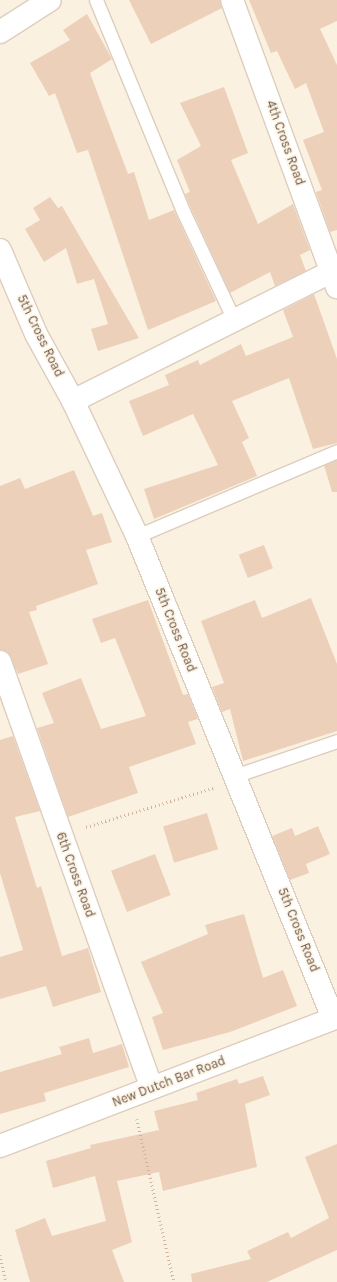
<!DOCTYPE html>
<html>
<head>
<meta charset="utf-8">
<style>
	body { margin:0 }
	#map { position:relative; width:337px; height:1282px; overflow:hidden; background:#faf1e0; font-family:Karla,sans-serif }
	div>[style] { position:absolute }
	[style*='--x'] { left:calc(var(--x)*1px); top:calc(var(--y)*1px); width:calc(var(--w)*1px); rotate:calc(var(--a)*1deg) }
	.building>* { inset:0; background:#edd0ba; transform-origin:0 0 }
	.path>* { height:2.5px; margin-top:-1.25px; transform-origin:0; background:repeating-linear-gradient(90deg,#d1b39e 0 1px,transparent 0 4px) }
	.roads { filter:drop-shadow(1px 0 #ddcdbd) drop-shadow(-1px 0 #ddcdbd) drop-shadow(0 1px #ddcdbd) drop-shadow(0 -1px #ddcdbd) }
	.lane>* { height:13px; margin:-6.5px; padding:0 6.5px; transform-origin:6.5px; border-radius:6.5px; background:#fff }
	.street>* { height:22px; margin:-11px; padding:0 11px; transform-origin:11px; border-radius:11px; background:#fff }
	.secondary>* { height:22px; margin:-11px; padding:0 11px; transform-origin:11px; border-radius:11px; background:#fff }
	span { translate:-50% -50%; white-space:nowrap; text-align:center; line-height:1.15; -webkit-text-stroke:3.5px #fdf5e6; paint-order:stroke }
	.street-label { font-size:13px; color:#6e584a }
</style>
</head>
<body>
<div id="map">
	<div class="building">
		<div style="clip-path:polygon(129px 0,220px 0,222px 8px,151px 44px)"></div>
		<div style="clip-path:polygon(249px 0,337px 0,337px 21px,320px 29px,337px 65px,337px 230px,330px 232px,316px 192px,322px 190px,303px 140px,324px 132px,306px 83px,295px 89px,277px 51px,271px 53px)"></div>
		<div style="clip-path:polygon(87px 14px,112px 59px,90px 73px,128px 174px,134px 172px,149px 220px,174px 210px,216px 301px,148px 330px,88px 150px,77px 153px,55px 93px,49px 96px,30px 63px,70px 40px,63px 30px)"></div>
		<div style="clip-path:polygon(224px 87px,248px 153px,231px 160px,258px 224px,293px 204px,310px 250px,300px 255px,306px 271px,275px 286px,270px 272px,230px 293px,189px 204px,185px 194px,190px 192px,177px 160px,201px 146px,180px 103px)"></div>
		<div style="clip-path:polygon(50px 197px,58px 208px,62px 206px,139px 338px,98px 351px,91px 329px,108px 324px,94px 279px,77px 284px,66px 248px,44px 262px,25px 229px,40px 220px,33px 208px)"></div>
		<div style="clip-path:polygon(314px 294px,337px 359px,337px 443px,313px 449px,289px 378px,232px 401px,249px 438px,242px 442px,257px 476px,154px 519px,144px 489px,218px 465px,193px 414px,143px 436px,129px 401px,169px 385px,165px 375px,198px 360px,200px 365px,241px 344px,246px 356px,293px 337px,283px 310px)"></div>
		<div style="clip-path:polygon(337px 460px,337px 492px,332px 492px,324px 465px)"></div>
		<div style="clip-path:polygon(74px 470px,93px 516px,102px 513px,112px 542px,86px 550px,98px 584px,36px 606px,37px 610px,29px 612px,48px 664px,18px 674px,8px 653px,0 650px,0 486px,20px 478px,25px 489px)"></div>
		<div style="left:264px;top:545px;width:25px;height:27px;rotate:69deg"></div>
		<div style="clip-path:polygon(311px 598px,337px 664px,337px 731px,243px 761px,230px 709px,222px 712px,212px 687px,224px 683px,201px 621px,255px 600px,262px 618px)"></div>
		<div style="clip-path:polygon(148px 600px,183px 695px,188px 694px,198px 719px,188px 722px,196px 744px,129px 767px,138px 793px,68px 817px,37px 728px,54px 723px,42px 693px,81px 678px,101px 729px,146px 716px,115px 638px,101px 643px,92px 619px)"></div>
		<div style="clip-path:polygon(13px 736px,40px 811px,15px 817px,37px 888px,41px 886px,62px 956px,88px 948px,101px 992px,53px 1007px,46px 986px,0 999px,0 957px,23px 950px,0 873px,0 740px)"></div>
		<div style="left:207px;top:813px;width:38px;height:46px;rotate:73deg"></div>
		<div style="clip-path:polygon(318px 826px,330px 854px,306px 864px,309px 873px,290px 880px,272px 836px,292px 828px,295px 836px)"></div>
		<div style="left:155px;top:854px;width:44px;height:47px;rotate:69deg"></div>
		<div style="clip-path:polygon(244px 914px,263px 978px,283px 970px,297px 1006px,230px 1032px,163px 1050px,152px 1017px,163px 1013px,141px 962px,208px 934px,205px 925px)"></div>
		<div style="clip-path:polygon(89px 1038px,93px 1053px,122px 1044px,129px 1067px,44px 1093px,46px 1101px,0 1114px,0 1072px,62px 1054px,59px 1047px)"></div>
		<div style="clip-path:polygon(263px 1076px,270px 1095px,245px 1104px,257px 1167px,163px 1191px,159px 1172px,117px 1181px,132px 1242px,112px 1250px,124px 1282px,30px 1282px,15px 1230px,45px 1218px,52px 1236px,106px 1221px,95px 1176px,53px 1188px,46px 1161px,91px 1148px,90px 1145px,159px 1130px,154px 1111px,198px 1100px,196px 1093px,237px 1079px,239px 1084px)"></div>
		<div style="clip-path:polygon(337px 1144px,337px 1250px,267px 1282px,192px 1282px,191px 1274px,251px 1259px,247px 1251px,288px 1232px,291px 1238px,329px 1218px,305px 1157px)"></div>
	</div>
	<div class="path">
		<div style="--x:86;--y:827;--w:133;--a:-17.1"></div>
		<div style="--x:137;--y:1119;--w:167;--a:77.2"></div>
		<div style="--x:0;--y:1255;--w:28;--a:77"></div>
	</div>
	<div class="roads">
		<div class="lane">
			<div style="--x:96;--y:0;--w:228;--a:67.6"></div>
			<div style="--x:183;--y:211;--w:120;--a:64.9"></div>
			<div style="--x:137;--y:536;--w:217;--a:-23"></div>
			<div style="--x:234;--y:776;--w:109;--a:-18.8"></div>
		</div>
		<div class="street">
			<div style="--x:232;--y:0;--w:306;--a:69.9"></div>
			<div style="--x:0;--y:250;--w:91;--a:66.8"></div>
			<div style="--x:36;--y:334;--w:77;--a:61.1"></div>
			<div style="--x:73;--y:401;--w:149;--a:64.6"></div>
			<div style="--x:137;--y:536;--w:520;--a:67.87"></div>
			<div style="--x:73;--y:401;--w:295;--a:-26.6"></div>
			<div style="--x:0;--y:662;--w:452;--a:70.4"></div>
			<div style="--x:0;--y:1146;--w:361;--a:-20.9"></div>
		</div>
		<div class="secondary">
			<div style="--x:0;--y:32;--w:59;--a:-32.6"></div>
		</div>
	</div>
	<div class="street-label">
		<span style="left:285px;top:143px;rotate:70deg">4th Cross Road</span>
		<span style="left:40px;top:336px;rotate:64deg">5th Cross Road</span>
		<span style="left:175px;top:630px;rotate:68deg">5th Cross Road</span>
		<span style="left:75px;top:875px;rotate:70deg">6th Cross Road</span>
		<span style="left:298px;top:930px;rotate:68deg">5th Cross Road</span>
		<span style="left:169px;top:1082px;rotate:-21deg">New Dutch Bar Road</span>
	</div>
</div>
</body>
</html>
